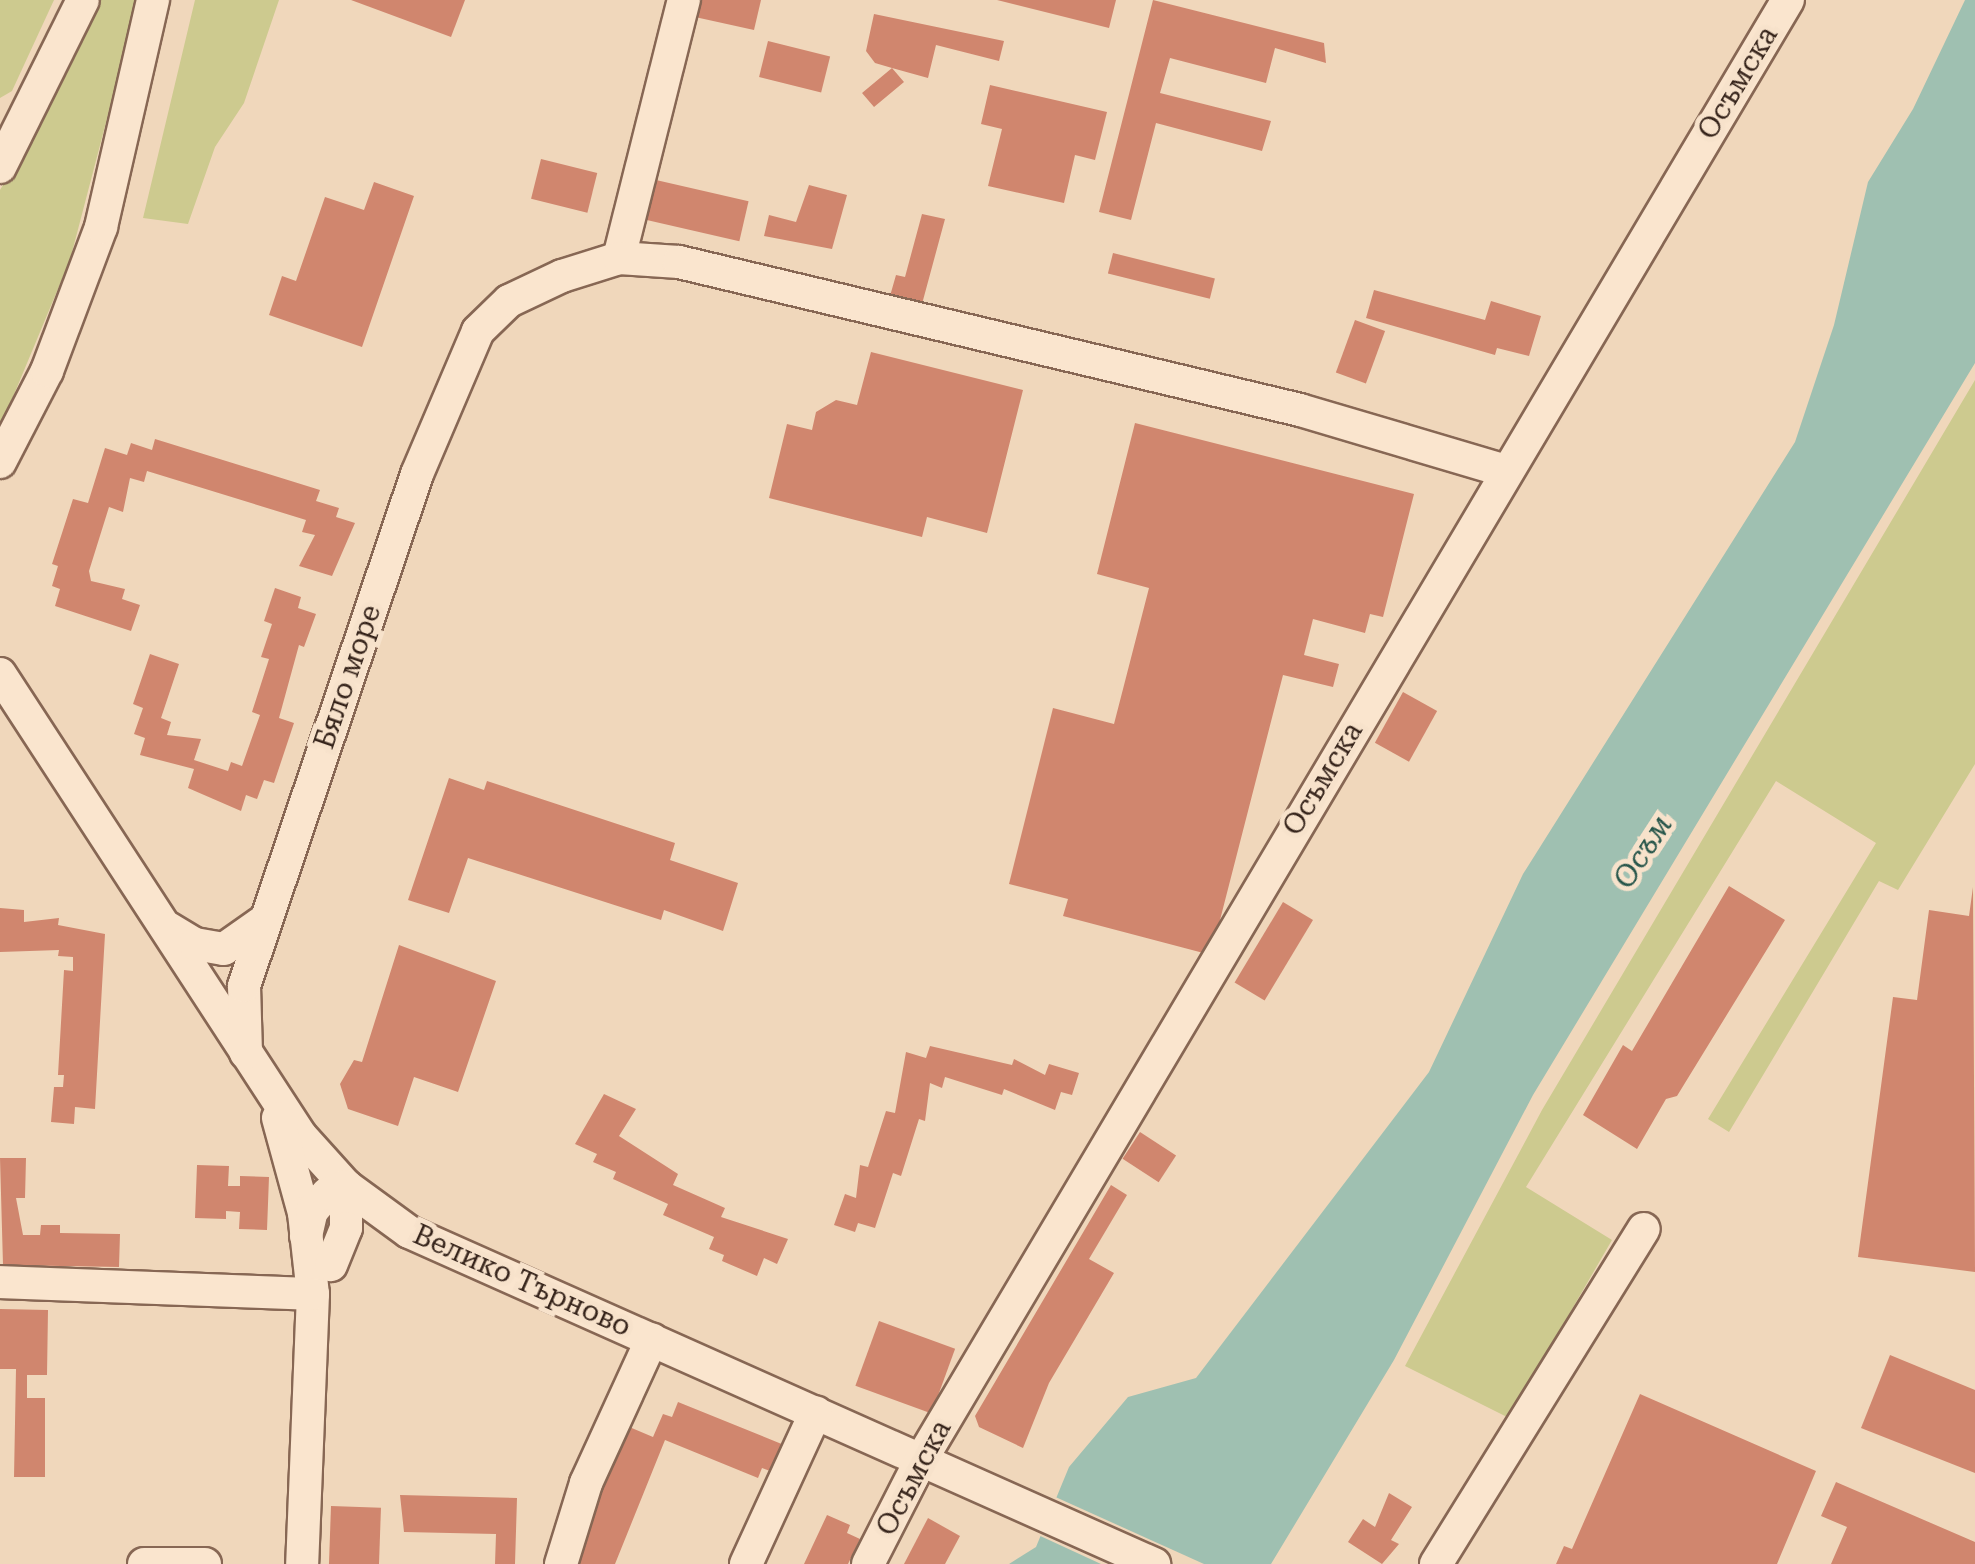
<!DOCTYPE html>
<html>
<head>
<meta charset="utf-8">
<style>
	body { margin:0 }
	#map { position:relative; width:1975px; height:1564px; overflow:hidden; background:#f0d7bb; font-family:"Roboto Serif",serif }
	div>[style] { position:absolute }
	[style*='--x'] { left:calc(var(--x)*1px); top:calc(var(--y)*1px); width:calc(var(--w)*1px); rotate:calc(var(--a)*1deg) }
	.green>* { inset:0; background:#cdca8f }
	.water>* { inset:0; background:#9fc0b1 }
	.pier>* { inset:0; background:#f0d7bb }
	.building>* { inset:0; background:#d0866e; transform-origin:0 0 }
	.roads { filter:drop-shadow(2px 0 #876754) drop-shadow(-2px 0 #876754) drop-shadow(0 2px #876754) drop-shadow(0 -2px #876754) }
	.minor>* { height:32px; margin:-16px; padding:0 16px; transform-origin:16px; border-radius:16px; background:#fae5ce }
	span { translate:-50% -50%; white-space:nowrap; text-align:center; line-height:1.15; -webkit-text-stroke:10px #f7e2cb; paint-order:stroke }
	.street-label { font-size:28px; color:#35231a }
	.water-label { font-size:30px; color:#28564b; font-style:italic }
</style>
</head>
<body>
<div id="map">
	<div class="green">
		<div style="clip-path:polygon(0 0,54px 0,12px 91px,0 98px)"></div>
		<div style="clip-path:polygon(99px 0,138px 0,70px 260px,0 428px,0 190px,60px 86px)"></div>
		<div style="clip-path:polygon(195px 0,279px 0,244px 103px,215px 147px,188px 224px,143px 218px)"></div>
		<div style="clip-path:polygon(1975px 380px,1975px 764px,1898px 890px,1879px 881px,1729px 1132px,1708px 1119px,1876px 843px,1776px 781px,1526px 1187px,1612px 1240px,1509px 1418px,1405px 1366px,1542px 1110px)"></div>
	</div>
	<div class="water">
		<div style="clip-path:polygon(1965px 0,1975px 0,1975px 363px,1533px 1095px,1394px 1360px,1271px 1564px,1009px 1564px,1036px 1547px,1069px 1467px,1128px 1397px,1196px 1378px,1429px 1072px,1523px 874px,1795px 442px,1834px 325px,1868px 182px,1913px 109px)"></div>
	</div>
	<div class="pier">
		<div style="clip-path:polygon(1051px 1495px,1204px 1564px,1101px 1564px,1036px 1534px)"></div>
	</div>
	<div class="building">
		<div style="clip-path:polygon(351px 0,465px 0,451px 37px)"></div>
		<div style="clip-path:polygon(699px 0,761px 0,754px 30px,695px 17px)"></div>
		<div style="clip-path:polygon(997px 0,1116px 0,1109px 28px)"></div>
		<div style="clip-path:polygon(1153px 0,1324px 43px,1326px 63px,1275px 48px,1266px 83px,1170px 58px,1160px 93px,1271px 121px,1262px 151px,1156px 123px,1131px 220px,1099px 212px)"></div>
		<div style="clip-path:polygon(874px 14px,1004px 41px,999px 61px,936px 45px,928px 78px,892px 68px,904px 82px,874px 107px,862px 93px,892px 68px,875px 63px,866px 51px)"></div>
		<div style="left:768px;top:41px;width:64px;height:37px;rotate:14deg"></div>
		<div style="clip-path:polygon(990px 85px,1107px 112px,1095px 160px,1075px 155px,1064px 203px,988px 186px,1002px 129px,981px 124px)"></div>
		<div style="left:541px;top:159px;width:58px;height:41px;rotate:14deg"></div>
		<div style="left:656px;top:180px;width:95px;height:41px;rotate:13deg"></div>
		<div style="clip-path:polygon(374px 182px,414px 196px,362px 347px,269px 315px,282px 276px,296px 281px,325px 197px,364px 210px)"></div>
		<div style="clip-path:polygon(809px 185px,847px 195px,832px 249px,764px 236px,769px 215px,796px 222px)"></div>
		<div style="clip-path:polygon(922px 214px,945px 219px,922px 304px,890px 296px,896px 275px,905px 277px)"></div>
		<div style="left:1113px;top:253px;width:105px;height:21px;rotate:14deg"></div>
		<div style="clip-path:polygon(1374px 290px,1485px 320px,1491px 301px,1541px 316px,1529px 356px,1497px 348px,1495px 355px,1366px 318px)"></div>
		<div style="left:1355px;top:320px;width:32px;height:56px;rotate:20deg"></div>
		<div style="clip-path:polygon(871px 352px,1023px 390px,987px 533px,927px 517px,922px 537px,769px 498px,787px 424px,812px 430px,816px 412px,836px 400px,857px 405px)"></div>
		<div style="clip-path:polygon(1135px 423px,1414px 494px,1383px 617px,1370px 614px,1365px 633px,1313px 619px,1304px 655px,1339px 664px,1333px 687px,1283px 675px,1211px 955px,1063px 916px,1068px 899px,1009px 884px,1053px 708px,1114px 724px,1149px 588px,1097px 574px)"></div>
		<div style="clip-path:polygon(155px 439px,320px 490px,316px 501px,339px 508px,336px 517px,355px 523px,332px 576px,299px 566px,315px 535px,302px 532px,306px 520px,147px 471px,144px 482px,130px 478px,123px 512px,109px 507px,89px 571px,91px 581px,125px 589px,122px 599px,140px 605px,131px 631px,55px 606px,60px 589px,52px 586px,58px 566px,52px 564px,73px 499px,88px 503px,105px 448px,127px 455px,131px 443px,152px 450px)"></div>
		<div style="clip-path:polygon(275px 588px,301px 597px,298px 608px,316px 614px,304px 647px,299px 645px,279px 718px,294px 723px,274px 783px,264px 780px,257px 799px,246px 795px,241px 811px,188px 788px,194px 769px,140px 755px,145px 738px,134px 734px,143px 708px,133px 704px,150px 654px,179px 664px,161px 718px,171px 722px,167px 735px,201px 739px,194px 760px,228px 771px,231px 762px,242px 766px,260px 715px,252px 712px,269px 659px,261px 657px,272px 624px,264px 621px)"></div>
		<div style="left:1403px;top:692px;width:39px;height:58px;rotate:29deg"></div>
		<div style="clip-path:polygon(449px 778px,484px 790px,487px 781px,675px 843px,670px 860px,738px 883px,723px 931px,664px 910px,661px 920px,468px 858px,449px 913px,408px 900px)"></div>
		<div style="clip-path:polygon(1729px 886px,1785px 920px,1677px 1096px,1666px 1099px,1637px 1149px,1583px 1115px,1623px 1045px,1632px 1051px)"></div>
		<div style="clip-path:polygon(1973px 887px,1975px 1272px,1858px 1257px,1893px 997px,1917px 1000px,1929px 910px,1969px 916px)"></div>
		<div style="left:1283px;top:902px;width:35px;height:94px;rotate:31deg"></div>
		<div style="clip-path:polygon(0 908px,24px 910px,24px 922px,59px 918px,58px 925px,105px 934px,95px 1109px,75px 1107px,74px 1124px,51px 1122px,54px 1087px,63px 1087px,64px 1075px,58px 1075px,64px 970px,73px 971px,73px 957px,58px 956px,59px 950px,0 952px)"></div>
		<div style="clip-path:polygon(399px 945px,496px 981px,458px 1092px,414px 1077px,398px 1126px,348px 1109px,340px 1084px,354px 1060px,362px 1062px)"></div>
		<div style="clip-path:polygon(930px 1046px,1012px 1065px,1014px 1059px,1045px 1075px,1049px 1064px,1079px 1073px,1072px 1095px,1061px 1092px,1055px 1110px,1004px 1089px,1002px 1095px,945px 1077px,942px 1088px,930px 1083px,925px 1121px,919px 1119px,901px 1176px,893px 1173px,875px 1228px,858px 1223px,855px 1232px,834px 1225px,845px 1194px,856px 1198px,860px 1165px,868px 1167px,886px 1111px,895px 1113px,906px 1052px,926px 1058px)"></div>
		<div style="clip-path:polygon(604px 1094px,636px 1109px,619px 1136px,678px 1174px,673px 1185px,725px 1208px,721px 1217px,788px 1239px,777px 1264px,764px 1258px,757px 1276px,722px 1261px,724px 1255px,709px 1249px,714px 1237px,663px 1215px,668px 1204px,613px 1179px,616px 1172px,593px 1162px,597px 1154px,575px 1144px)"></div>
		<div style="left:1140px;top:1132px;width:43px;height:32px;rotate:33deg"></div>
		<div style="clip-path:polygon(0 1158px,26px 1158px,25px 1198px,16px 1198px,23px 1235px,40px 1235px,41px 1225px,60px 1225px,60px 1233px,120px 1234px,119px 1267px,3px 1265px)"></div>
		<div style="clip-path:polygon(197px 1165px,229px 1166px,228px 1186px,240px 1186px,240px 1176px,269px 1177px,267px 1230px,239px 1229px,240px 1212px,226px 1211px,226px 1219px,195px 1218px)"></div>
		<div style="clip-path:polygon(1111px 1185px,1127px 1195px,1089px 1259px,1114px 1273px,1049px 1383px,1023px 1448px,979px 1427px,975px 1416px)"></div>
		<div style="clip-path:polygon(0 1309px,48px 1310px,47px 1375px,27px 1375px,27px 1398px,45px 1398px,45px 1477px,14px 1477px,16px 1369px,0 1369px)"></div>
		<div style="left:879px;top:1321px;width:81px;height:69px;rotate:20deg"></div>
		<div style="clip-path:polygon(1890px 1355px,1975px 1390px,1975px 1473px,1861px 1428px)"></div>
		<div style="clip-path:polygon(1640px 1394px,1816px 1471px,1777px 1564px,1556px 1564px,1564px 1546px,1572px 1549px)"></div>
		<div style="clip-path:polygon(678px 1402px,789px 1447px,778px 1474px,762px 1468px,758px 1478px,665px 1440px,615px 1564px,571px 1564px,627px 1426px,653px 1437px,663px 1414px,672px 1417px)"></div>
		<div style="clip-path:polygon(1836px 1482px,1975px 1542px,1975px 1564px,1831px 1564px,1847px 1527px,1821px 1516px)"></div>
		<div style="clip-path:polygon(1389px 1493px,1412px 1507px,1391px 1540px,1399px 1544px,1382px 1564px,1348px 1542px,1363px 1519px,1375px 1527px)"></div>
		<div style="clip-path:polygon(400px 1495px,517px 1498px,515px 1564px,495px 1564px,496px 1534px,404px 1532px)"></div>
		<div style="left:331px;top:1506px;width:50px;height:58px;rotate:2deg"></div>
		<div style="clip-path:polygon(827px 1515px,850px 1525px,847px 1533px,860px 1539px,848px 1564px,804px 1564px)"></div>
		<div style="clip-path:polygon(928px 1518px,960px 1536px,945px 1564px,904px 1564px)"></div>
	</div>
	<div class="roads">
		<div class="minor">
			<div style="--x:0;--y:167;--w:186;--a:-63.6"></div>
			<div style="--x:619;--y:258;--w:266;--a:-75.9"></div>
			<div style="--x:0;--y:462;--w:102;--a:-62.7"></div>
			<div style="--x:47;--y:371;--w:154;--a:-69.4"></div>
			<div style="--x:101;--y:227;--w:233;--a:-77.1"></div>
			<div style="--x:0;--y:674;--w:551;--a:56.92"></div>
			<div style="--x:301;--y:1136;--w:67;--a:48"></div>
			<div style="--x:346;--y:1186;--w:78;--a:36.1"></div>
			<div style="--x:409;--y:1232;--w:816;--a:24.02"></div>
			<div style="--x:168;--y:928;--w:31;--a:31"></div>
			<div style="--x:195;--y:944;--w:29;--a:10"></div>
			<div style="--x:224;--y:949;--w:49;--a:-35"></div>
			<div style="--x:246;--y:1053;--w:67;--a:-91.7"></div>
			<div style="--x:244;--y:986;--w:540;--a:-71.33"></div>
			<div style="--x:417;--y:474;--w:155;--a:-66.9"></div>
			<div style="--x:478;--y:331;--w:43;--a:-44.1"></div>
			<div style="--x:509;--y:301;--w:59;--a:-25.3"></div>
			<div style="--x:562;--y:276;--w:60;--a:-17.5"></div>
			<div style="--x:619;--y:258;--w:60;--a:3.8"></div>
			<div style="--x:679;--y:262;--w:638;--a:13.4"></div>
			<div style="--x:1300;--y:410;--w:215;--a:16.5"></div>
			<div style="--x:278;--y:1118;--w:98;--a:74.7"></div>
			<div style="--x:304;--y:1213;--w:81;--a:83.7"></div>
			<div style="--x:313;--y:1294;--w:270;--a:92.3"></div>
			<div style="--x:306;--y:1236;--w:26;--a:-77"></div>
			<div style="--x:312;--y:1211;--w:23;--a:-49"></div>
			<div style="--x:327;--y:1194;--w:21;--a:-23"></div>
			<div style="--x:346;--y:1186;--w:42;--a:90"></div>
			<div style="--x:346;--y:1228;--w:40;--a:112"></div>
			<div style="--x:0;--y:1282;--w:313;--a:2.2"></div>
			<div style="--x:144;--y:1564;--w:61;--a:0"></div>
			<div style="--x:561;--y:1564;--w:85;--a:-72.8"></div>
			<div style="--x:586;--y:1483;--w:158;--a:-65.4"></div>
			<div style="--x:746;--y:1564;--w:167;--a:-65.3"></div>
			<div style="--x:868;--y:1564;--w:117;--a:-63"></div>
			<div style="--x:921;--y:1460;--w:1698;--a:-59.3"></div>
			<div style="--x:1436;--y:1564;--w:394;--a:-58.2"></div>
		</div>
	</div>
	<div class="street-label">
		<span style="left:1738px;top:83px;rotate:-59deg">Осъмска</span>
		<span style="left:348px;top:677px;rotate:-71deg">Бяло море</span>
		<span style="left:1323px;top:779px;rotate:-59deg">Осъмска</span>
		<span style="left:522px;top:1281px;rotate:24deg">Велико Търново</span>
		<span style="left:914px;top:1478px;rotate:-62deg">Осъмска</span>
	</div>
	<div class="water-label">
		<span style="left:1643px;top:852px;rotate:-57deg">Осъм</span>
	</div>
</div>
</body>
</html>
